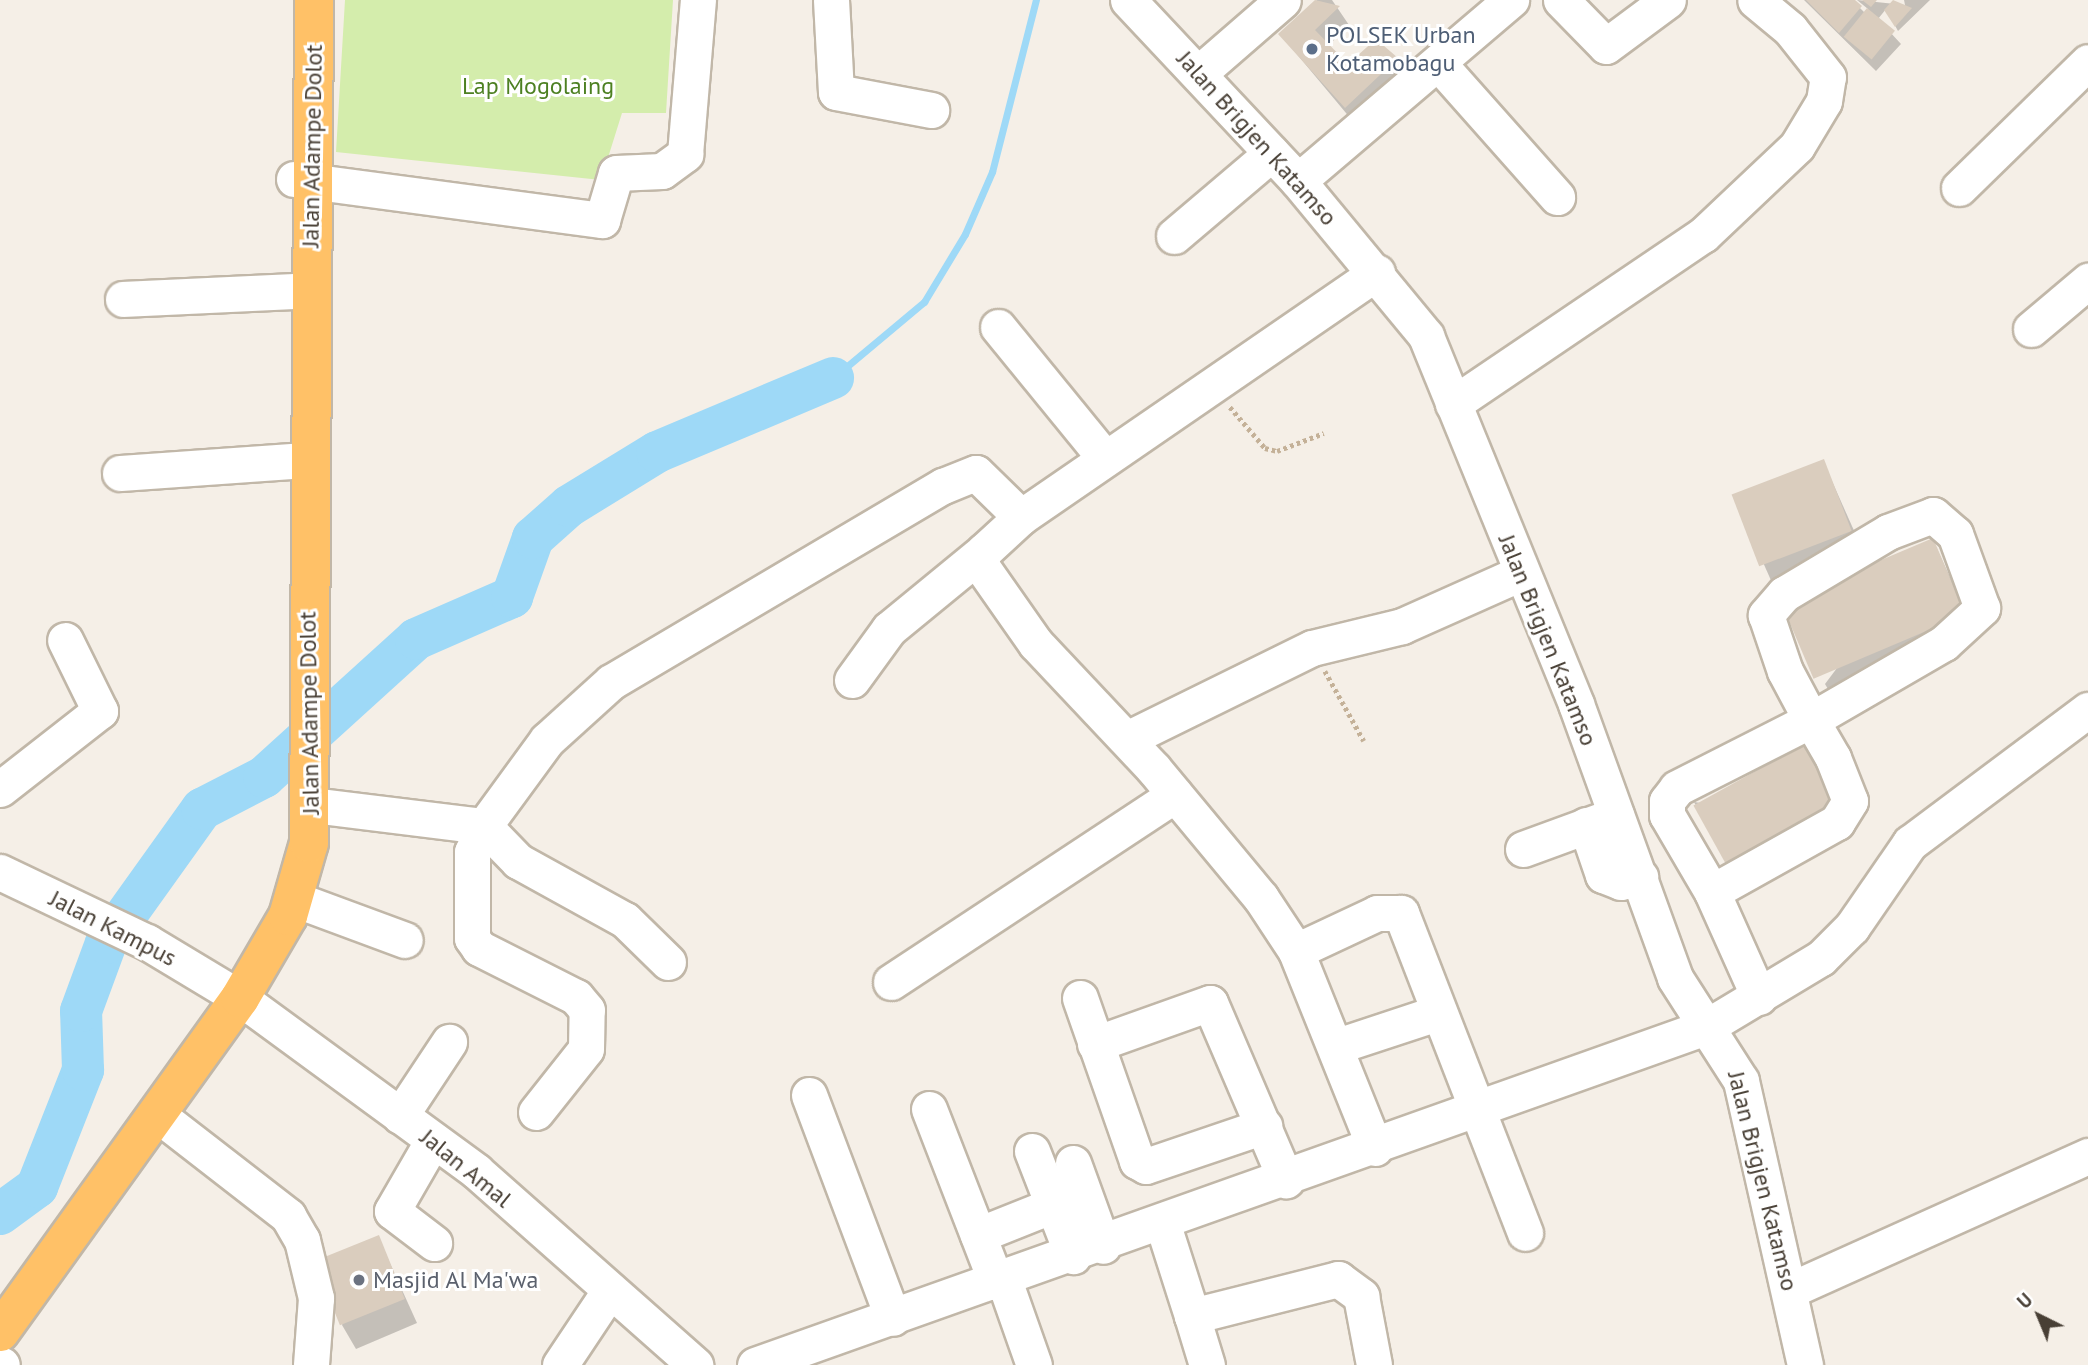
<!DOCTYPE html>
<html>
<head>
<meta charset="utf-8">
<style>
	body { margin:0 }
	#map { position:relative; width:2088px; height:1365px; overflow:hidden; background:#f5efe7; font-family:"PT Sans",sans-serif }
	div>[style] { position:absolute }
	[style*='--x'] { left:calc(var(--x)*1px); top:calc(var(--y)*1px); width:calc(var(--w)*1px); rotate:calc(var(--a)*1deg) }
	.green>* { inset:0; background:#d4edac }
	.shadow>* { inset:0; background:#0003; transform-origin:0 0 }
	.stream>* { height:7px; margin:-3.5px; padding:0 3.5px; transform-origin:3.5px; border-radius:3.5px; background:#9ed9f7 }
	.river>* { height:42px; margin:-21px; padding:0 21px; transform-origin:21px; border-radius:21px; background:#9ed9f7 }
	.building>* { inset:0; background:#dacdbe; transform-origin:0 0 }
	.path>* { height:4.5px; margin-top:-2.25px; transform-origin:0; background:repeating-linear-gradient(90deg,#c4b198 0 3.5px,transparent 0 7px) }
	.roads { filter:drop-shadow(2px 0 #c1b7a8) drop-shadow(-2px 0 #c1b7a8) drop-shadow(0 2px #c1b7a8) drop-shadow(0 -2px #c1b7a8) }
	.minor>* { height:35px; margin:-17.5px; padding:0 17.5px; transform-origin:17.5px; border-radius:17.5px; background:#fff }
	.highway>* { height:38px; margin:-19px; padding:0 19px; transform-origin:19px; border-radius:19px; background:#ffc167 }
	.dots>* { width:19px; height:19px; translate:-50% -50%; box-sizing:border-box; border:4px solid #fff; border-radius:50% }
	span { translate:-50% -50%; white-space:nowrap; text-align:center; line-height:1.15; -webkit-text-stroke:6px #fff; paint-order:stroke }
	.service-label { font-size:24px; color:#4e5e75 }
	.left { translate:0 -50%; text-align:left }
	.park-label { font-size:24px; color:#4d8022 }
	.street-label { font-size:24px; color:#483f35 }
	.worship-label { font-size:24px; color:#5b616d }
	.north { position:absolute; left:2004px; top:1281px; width:70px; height:70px; -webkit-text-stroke:5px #fff; paint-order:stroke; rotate:317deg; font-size:19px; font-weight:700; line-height:28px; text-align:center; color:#483f35 }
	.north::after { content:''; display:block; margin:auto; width:24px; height:32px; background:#483f35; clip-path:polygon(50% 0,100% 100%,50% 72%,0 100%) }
</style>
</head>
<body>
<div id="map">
	<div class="green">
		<div style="clip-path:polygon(345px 0,673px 0,666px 113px,622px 113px,601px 180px,336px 152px)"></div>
	</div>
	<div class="shadow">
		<div style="clip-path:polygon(1317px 0,1332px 0,1349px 25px,1328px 46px,1348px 66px,1376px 42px,1407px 77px,1356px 125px,1280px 34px)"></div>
		<div style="clip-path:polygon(1804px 0,1852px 0,1865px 13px,1868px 9px,1857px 0,1905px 5px,1904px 0,1930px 0,1898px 31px,1886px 9px,1878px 19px,1901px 44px,1876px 71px)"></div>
		<div style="left:1823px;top:461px;width:103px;height:96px;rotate:66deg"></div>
		<div style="clip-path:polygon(1933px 540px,1978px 639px,1839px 708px,1825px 684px)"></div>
		<div style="clip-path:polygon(1694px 802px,1853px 825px,1739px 886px)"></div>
		<div style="clip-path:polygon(378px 1237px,417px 1323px,356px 1349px,342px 1325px)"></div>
	</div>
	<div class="stream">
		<div style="--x:833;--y:378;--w:119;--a:-39.9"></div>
		<div style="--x:924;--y:302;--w:79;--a:-58.9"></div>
		<div style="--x:965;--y:234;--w:68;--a:-66.5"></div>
		<div style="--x:992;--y:172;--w:178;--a:-75.7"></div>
	</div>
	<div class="river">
		<div style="--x:0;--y:1214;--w:46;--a:-36.1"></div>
		<div style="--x:37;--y:1187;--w:126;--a:-68.5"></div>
		<div style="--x:83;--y:1070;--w:59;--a:-91.9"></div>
		<div style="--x:81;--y:1011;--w:72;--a:-69.8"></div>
		<div style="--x:106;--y:943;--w:165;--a:-54.4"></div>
		<div style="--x:202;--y:809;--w:70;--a:-27.3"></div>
		<div style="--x:264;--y:777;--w:205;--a:-42.2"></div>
		<div style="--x:416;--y:639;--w:105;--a:-23.6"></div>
		<div style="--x:512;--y:597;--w:63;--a:-70.4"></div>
		<div style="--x:533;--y:538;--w:48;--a:-41.6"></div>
		<div style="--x:569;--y:506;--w:103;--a:-31.5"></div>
		<div style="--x:657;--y:452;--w:191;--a:-22.8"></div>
	</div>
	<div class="building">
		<div style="clip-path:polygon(1315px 0,1340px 6px,1315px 30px,1348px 64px,1376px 39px,1398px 58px,1345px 108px,1278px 34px)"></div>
		<div style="clip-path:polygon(1806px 0,1855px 0,1862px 6px,1839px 33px)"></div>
		<div style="clip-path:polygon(1862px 0,1877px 0,1871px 7px)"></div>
		<div style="clip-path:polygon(1893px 0,1912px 8px,1895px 27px,1884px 10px)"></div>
		<div style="left:1867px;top:8px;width:36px;height:37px;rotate:39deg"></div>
		<div style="left:1824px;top:459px;width:77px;height:99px;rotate:69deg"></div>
		<div style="left:1933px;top:538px;width:83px;height:165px;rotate:67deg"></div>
		<div style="left:1808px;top:742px;width:68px;height:131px;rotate:61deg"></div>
		<div style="left:379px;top:1235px;width:69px;height:70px;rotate:68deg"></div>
	</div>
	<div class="path">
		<div style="--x:1230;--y:407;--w:54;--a:49.5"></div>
		<div style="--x:1265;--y:448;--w:12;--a:14"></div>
		<div style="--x:1277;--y:451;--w:50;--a:-21"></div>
		<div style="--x:1325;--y:671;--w:80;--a:60.9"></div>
	</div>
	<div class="roads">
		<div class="minor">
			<div style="--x:831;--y:0;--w:92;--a:86.9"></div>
			<div style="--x:836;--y:92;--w:97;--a:10.7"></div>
			<div style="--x:1128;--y:0;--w:248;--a:46.8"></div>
			<div style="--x:1298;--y:181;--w:201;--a:50.4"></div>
			<div style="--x:1426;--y:336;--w:397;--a:67.8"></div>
			<div style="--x:1576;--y:704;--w:291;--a:70.1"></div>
			<div style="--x:1675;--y:978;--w:122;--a:57.3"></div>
			<div style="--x:1741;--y:1081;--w:291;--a:77.3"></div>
			<div style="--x:1561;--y:0;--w:64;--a:45.6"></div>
			<div style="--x:1606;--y:46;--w:77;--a:-36.6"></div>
			<div style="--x:1439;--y:64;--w:178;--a:48.4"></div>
			<div style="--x:1199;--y:73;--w:111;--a:-41"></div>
			<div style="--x:294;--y:179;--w:311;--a:7.6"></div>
			<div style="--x:602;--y:220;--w:49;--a:-73.4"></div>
			<div style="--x:616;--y:173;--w:46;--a:-2.5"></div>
			<div style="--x:662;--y:171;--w:29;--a:-36"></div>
			<div style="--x:685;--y:154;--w:155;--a:-85.2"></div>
			<div style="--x:1298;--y:181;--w:280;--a:-40.4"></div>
			<div style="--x:1959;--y:188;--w:180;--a:-44.3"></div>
			<div style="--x:1174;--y:236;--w:128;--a:-40.3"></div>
			<div style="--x:123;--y:299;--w:170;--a:-2.7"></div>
			<div style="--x:998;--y:327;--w:169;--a:50.8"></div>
			<div style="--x:2031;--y:329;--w:75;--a:-40.1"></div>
			<div style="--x:1453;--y:404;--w:302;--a:-34.1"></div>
			<div style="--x:1703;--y:235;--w:129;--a:-43.4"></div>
			<div style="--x:1797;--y:146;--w:52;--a:-59"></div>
			<div style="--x:1824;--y:101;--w:24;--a:-81"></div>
			<div style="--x:1828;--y:77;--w:61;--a:-128.4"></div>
			<div style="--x:1790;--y:29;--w:45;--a:-140.4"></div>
			<div style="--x:120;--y:473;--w:172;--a:-4"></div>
			<div style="--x:852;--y:680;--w:63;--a:-54"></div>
			<div style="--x:889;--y:629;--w:123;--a:-39.4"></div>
			<div style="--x:1127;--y:739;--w:206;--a:-26.2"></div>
			<div style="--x:1312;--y:648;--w:93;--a:-13.7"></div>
			<div style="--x:1402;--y:626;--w:128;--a:-24"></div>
			<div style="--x:0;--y:789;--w:127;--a:-38"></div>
			<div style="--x:100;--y:711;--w:79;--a:-116.2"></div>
			<div style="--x:312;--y:805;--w:173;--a:7"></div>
			<div style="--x:484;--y:826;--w:107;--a:-53.8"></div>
			<div style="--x:547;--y:740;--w:86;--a:-42.2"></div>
			<div style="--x:611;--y:682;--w:386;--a:-30.6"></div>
			<div style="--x:943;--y:486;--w:35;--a:-22"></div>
			<div style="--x:976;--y:473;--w:63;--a:44.4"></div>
			<div style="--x:1586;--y:825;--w:53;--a:71.2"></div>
			<div style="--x:1603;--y:875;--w:19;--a:21"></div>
			<div style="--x:1621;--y:882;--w:20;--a:-15"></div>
			<div style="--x:1523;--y:849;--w:99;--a:-20.1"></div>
			<div style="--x:0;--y:872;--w:163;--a:25.5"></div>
			<div style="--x:147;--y:942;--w:109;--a:31.1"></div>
			<div style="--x:240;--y:998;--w:293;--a:36.2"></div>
			<div style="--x:476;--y:1171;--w:293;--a:41.5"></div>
			<div style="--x:1712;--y:892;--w:89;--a:-120.3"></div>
			<div style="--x:1667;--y:815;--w:14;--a:-90"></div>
			<div style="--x:1667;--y:801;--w:16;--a:-52"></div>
			<div style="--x:1677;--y:788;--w:150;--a:-26.9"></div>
			<div style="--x:1811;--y:720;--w:154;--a:-30.1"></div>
			<div style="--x:1944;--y:643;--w:52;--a:-42.6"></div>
			<div style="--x:1982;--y:608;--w:79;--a:-110"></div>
			<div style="--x:1955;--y:534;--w:29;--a:-139"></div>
			<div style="--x:1933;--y:515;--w:48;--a:159.3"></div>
			<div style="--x:1888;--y:532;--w:121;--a:149.2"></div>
			<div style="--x:1784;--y:594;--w:28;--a:131"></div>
			<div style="--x:1766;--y:615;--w:59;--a:71.3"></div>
			<div style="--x:1785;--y:671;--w:55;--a:62"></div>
			<div style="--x:1811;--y:720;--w:44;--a:59.9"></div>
			<div style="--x:1833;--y:758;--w:46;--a:68.4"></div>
			<div style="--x:1850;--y:801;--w:25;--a:122"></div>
			<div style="--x:1837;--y:822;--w:143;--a:150.8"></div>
			<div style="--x:1712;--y:892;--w:115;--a:65.9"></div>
			<div style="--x:294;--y:899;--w:118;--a:20.3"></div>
			<div style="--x:1296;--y:951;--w:89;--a:-25.1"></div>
			<div style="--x:1377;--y:913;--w:24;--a:0"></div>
			<div style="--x:1401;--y:913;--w:343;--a:68.8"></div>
			<div style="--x:891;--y:982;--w:340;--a:-33.4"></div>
			<div style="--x:1080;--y:998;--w:173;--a:70.7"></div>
			<div style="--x:1137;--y:1161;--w:10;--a:29"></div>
			<div style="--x:1146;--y:1166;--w:125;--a:-18.7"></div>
			<div style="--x:1095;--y:1044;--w:122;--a:-19.6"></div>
			<div style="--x:1210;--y:1003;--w:193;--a:66.8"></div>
			<div style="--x:1337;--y:1046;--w:105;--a:-18.3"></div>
			<div style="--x:809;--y:1095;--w:238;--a:69.4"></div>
			<div style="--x:929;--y:1109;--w:186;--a:68.8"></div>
			<div style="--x:536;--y:1112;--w:80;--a:-51.6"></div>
			<div style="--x:586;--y:1049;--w:39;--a:-89"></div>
			<div style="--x:587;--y:1010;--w:17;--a:-130"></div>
			<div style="--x:576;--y:997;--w:109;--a:-153.2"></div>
			<div style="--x:479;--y:948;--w:12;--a:-125"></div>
			<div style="--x:472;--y:938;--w:86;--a:-90"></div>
			<div style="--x:472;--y:852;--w:29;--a:-65"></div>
			<div style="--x:484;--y:826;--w:49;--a:45.8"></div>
			<div style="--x:518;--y:861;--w:122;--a:28.9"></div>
			<div style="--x:625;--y:920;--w:60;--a:44.3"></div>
			<div style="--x:158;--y:1115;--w:165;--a:37.8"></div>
			<div style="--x:288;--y:1216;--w:28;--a:60"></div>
			<div style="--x:302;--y:1240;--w:60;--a:76.4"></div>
			<div style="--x:316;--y:1298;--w:67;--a:94.3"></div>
			<div style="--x:400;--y:1116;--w:89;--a:-56.5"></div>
			<div style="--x:433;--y:1140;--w:82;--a:120"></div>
			<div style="--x:392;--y:1211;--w:53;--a:37.3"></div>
			<div style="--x:1375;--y:1148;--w:212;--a:-111.9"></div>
			<div style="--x:1296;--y:951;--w:64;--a:-123.4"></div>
			<div style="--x:1261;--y:898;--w:169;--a:-129.7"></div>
			<div style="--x:1153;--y:768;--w:170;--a:-133.3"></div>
			<div style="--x:1036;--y:644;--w:98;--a:-125"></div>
			<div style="--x:980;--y:564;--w:14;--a:-73"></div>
			<div style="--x:984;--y:551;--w:50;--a:-42.6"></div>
			<div style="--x:1021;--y:517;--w:432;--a:-34.5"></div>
			<div style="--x:1032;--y:1151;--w:113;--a:68.7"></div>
			<div style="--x:1073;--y:1163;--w:88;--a:70.1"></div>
			<div style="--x:1163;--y:1225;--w:96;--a:72.3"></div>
			<div style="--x:1192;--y:1316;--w:151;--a:-14.2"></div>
			<div style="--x:1338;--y:1279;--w:29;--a:36"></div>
			<div style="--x:1361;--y:1296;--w:70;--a:79.3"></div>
			<div style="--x:978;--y:1235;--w:81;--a:-21.8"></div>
			<div style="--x:1004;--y:1280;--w:90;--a:70.6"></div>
			<div style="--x:1790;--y:1290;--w:327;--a:-24.2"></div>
			<div style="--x:1192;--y:1316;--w:51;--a:73"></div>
			<div style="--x:0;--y:1364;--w:2;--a:27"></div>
			<div style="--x:560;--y:1365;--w:90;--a:-56.3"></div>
			<div style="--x:755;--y:1365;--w:1009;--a:-19.57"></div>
			<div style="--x:1706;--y:1027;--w:134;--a:-31"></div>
			<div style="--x:1821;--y:958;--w:44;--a:-45"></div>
			<div style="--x:1852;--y:927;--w:102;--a:-55.4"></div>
			<div style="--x:1910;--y:843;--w:222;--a:-36.8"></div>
		</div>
		<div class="highway">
			<div style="--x:0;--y:1332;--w:411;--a:-54.3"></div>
			<div style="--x:240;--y:998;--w:95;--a:-59.7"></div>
			<div style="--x:288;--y:916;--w:76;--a:-74"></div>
			<div style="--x:309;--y:843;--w:843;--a:-89.66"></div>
		</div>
	</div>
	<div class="dots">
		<div style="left:1312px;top:49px;background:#5c6f8a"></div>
		<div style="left:359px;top:1280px;background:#6b7280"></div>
	</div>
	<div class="service-label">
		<span class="left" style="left:1326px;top:49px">POLSEK Urban<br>Kotamobagu</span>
	</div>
	<div class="park-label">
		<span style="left:538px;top:86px">Lap Mogolaing</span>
	</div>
	<div class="street-label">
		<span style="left:1257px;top:138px;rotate:48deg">Jalan Brigjen Katamso</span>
		<span style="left:312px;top:146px;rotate:-89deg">Jalan Adampe Dolot</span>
		<span style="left:1548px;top:640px;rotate:68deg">Jalan Brigjen Katamso</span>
		<span style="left:309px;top:713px;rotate:-91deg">Jalan Adampe Dolot</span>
		<span style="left:113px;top:928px;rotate:27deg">Jalan Kampus</span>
		<span style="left:466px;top:1168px;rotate:39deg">Jalan Amal</span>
		<span style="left:1763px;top:1181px;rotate:76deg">Jalan Brigjen Katamso</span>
	</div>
	<div class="worship-label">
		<span class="left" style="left:373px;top:1280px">Masjid Al Ma'wa</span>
	</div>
	<div class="north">U</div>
</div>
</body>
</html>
